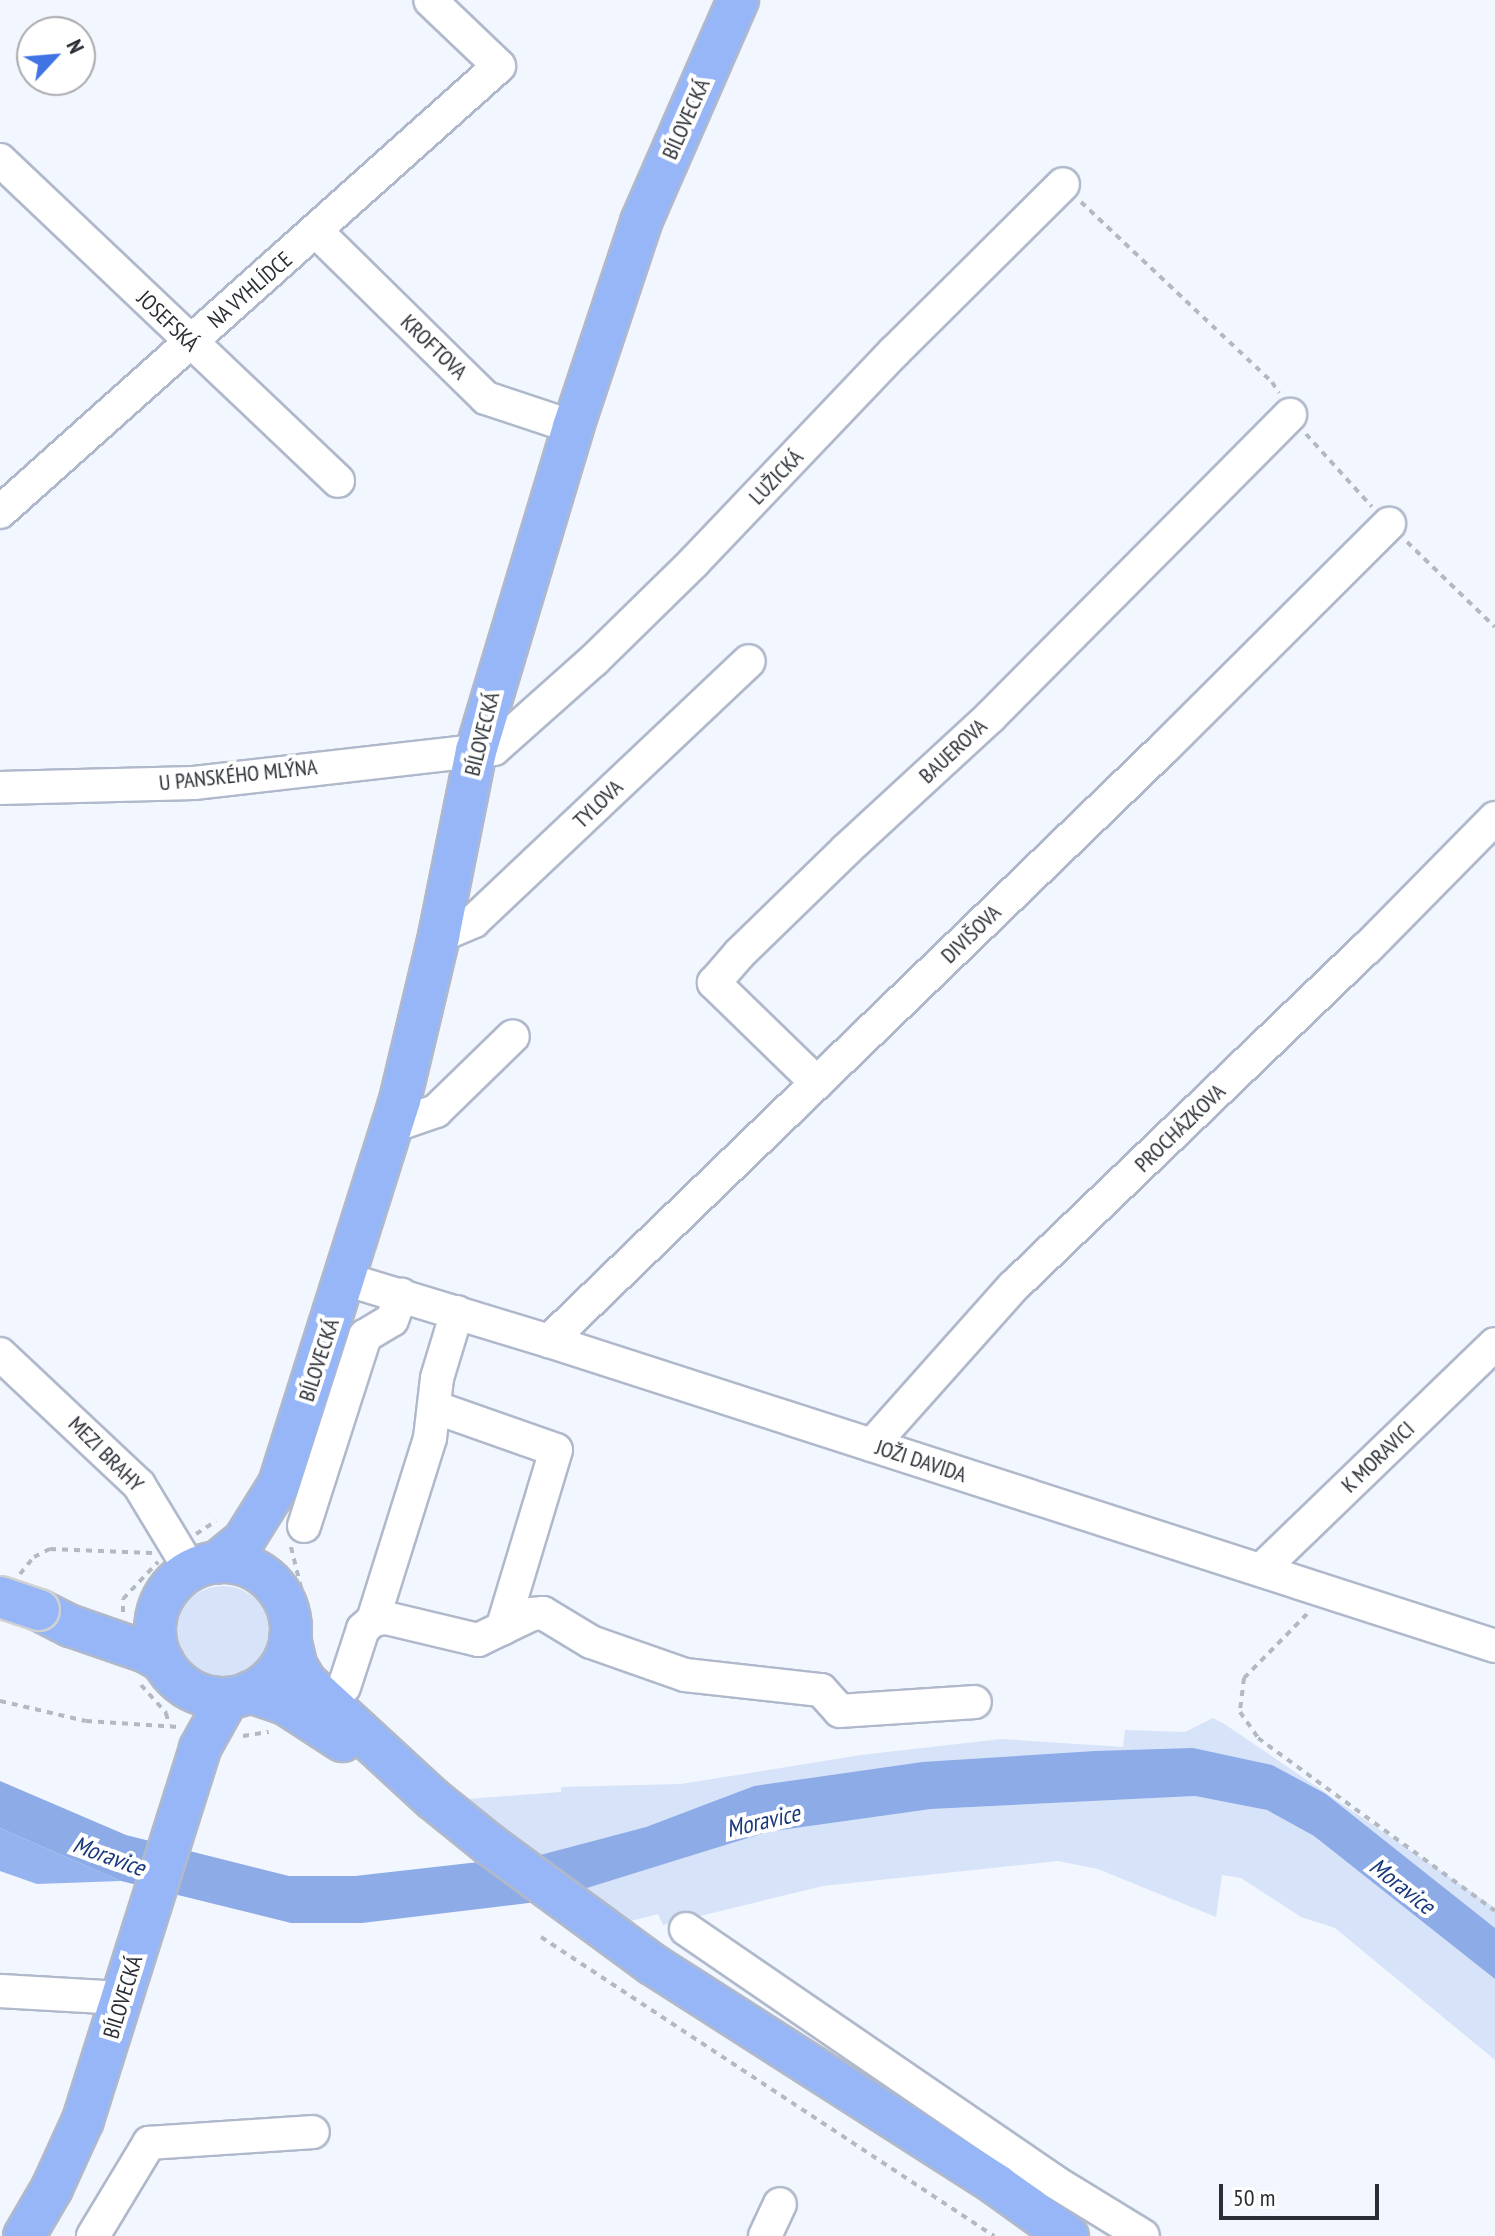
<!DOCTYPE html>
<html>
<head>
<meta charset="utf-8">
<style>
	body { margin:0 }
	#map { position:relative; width:1495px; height:2236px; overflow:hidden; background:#f2f6fe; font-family:"PT Sans Narrow",sans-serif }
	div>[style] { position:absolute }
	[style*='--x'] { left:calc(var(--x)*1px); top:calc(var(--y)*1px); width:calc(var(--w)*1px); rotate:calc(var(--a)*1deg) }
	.green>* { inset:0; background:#d7e3f9 }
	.round { border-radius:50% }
	.forest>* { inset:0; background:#95b3ee }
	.water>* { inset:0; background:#8dabe6 }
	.path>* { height:4px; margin-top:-2px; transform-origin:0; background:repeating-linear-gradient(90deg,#b4b8c0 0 6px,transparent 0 12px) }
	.roads { filter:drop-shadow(2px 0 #b0b9cb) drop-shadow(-2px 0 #b0b9cb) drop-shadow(0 2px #b0b9cb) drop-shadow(0 -2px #b0b9cb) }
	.minor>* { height:32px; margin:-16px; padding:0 16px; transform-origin:16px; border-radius:16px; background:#fff }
	.major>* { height:40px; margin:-20px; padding:0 20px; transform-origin:20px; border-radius:20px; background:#97b6f7 }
	.major>.ring { margin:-20px; padding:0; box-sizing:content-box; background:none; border:40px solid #97b6f7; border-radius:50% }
	.bridges { filter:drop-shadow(2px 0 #d0d1d3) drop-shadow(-2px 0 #d0d1d3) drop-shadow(0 2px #d0d1d3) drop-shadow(0 -2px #d0d1d3) }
	.major-bridge>* { height:40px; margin:-20px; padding:0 20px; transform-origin:20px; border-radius:20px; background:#97b6f7 }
	span { translate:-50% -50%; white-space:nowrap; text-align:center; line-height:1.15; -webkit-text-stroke:8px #fff; paint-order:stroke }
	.street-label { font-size:22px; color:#2a2e35 }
	.water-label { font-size:24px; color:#19387c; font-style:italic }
	.north { position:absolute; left:16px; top:16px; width:80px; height:80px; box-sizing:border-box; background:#fff; border:2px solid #aaabae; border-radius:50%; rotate:64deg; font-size:22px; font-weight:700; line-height:32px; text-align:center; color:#2a2e35 }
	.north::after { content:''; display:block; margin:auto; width:28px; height:36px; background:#4074e4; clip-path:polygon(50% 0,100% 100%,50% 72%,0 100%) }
	.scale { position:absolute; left:1219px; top:2184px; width:160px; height:36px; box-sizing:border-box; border:4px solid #2a2e35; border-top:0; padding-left:10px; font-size:24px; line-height:28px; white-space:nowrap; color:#2a2e35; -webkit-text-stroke:6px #fff; paint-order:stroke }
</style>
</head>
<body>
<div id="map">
	<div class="green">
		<div class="round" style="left:175px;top:1586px;width:96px;height:96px"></div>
		<div style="clip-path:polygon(1213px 1718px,1226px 1725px,1495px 1908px,1495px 1928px,1326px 1794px,922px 1762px,754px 1786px,646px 1827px,540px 1855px,467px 1799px,561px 1792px,561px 1787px,681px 1784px,861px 1755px,1001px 1739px,1123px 1747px,1125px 1730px,1185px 1732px)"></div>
		<div style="clip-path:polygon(1195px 1796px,1267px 1810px,1314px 1836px,1495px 1979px,1495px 2060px,1335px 1928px,1301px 1917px,1241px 1878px,1222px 1875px,1216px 1917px,1098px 1869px,1058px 1861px,823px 1886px,663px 1925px,658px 1914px,627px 1922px,586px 1888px,767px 1832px,931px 1809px)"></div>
	</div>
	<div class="forest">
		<div style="clip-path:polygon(0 1828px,121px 1881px,37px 1884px,0 1871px)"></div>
	</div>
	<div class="water">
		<div style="clip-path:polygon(1193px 1748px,1272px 1765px,1326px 1794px,1495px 1928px,1495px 1979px,1314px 1836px,1267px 1810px,1195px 1796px,931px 1809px,767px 1832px,545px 1901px,362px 1923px,291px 1923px,121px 1881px,0 1828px,0 1781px,126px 1835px,289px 1876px,355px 1876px,540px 1855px,646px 1827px,754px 1786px,922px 1762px,1095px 1751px)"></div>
	</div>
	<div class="path">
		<div style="--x:1081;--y:202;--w:262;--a:43.3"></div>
		<div style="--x:1272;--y:382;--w:13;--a:58"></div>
		<div style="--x:1306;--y:434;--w:98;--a:47.9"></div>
		<div style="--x:1407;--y:542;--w:122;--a:44"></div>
		<div style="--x:196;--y:1534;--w:24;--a:-33"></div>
		<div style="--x:291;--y:1547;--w:71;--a:76.2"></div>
		<div style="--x:20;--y:1574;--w:22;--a:-51"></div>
		<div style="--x:34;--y:1557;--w:18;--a:-27"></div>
		<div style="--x:50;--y:1549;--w:102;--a:2.2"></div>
		<div style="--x:123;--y:1612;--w:13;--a:-90"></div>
		<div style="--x:123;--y:1599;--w:51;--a:-46.6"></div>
		<div style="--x:1307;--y:1614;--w:90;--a:134.5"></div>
		<div style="--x:1244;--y:1678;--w:34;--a:97"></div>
		<div style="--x:1240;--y:1712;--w:32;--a:55"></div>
		<div style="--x:1258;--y:1738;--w:293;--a:36.1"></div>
		<div style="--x:141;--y:1685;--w:38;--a:48"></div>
		<div style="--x:166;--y:1713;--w:12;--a:76"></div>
		<div style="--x:0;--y:1701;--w:88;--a:13.1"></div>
		<div style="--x:86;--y:1721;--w:93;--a:3.7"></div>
		<div style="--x:243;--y:1736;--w:26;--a:-9"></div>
		<div style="--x:541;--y:1937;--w:543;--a:33.43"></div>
	</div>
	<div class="roads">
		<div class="minor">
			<div style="--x:0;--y:160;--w:466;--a:43.5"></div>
			<div style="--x:317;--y:232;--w:237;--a:44.5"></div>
			<div style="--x:486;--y:398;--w:92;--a:18.4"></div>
			<div style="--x:0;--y:512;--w:669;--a:-41.79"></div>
			<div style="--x:499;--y:66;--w:95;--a:-136.3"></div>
			<div style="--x:0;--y:788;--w:194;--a:-1.5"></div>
			<div style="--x:194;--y:783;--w:302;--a:-6.5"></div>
			<div style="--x:494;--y:749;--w:134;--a:-41.7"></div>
			<div style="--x:594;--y:660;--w:140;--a:-44.4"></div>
			<div style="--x:694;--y:562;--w:290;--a:-46.4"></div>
			<div style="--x:894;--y:352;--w:238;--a:-44.8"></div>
			<div style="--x:439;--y:936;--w:38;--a:-23"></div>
			<div style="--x:474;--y:921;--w:378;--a:-43.4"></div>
			<div style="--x:817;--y:1083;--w:144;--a:-135.8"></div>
			<div style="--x:714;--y:983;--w:38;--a:-49"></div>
			<div style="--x:739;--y:954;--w:151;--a:-44.2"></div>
			<div style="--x:847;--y:849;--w:195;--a:-42.7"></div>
			<div style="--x:990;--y:717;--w:426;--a:-45.2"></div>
			<div style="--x:393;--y:1126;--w:46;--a:-19.2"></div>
			<div style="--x:436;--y:1111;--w:107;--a:-44.2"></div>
			<div style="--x:345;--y:1279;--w:213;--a:16.9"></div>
			<div style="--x:549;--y:1341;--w:994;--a:17.87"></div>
			<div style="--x:549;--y:1341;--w:857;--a:-43.96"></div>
			<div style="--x:1166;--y:746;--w:315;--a:-44.9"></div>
			<div style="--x:0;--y:1354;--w:191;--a:43.3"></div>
			<div style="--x:139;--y:1485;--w:100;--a:58.8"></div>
			<div style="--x:434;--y:1407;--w:129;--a:19.4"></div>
			<div style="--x:556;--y:1450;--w:187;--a:106.8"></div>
			<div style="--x:872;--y:1445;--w:212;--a:-48.3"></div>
			<div style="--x:1013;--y:1287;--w:489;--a:-43.8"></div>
			<div style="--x:1366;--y:949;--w:184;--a:-45.4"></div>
			<div style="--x:304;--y:1526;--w:200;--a:-72.2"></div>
			<div style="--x:365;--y:1336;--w:31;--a:-31"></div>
			<div style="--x:392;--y:1320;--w:27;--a:-70"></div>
			<div style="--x:1261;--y:1570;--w:325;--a:-44"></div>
			<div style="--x:373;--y:1620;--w:191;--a:-72.6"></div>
			<div style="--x:430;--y:1438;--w:60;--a:-83.3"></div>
			<div style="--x:437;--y:1378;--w:69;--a:-73.1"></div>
			<div style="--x:344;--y:1687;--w:61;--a:-71.9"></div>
			<div style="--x:363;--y:1629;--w:13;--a:-42"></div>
			<div style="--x:373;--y:1620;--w:13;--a:-9"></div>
			<div style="--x:386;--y:1618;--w:95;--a:13.4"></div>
			<div style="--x:478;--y:1640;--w:60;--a:-25.7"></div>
			<div style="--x:532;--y:1614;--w:11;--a:-5"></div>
			<div style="--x:543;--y:1613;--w:56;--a:31.1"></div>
			<div style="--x:591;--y:1642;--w:100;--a:19.3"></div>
			<div style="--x:685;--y:1675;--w:137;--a:6.3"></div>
			<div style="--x:821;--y:1690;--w:28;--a:48"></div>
			<div style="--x:840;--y:1711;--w:135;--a:-3.8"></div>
			<div style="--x:686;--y:1929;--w:447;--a:34.4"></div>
			<div style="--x:1055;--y:2182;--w:103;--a:31.5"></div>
			<div style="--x:0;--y:1991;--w:123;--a:3.3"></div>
			<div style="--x:93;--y:2236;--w:109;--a:-58.9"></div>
			<div style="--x:149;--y:2143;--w:164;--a:-3.8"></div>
			<div style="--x:765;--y:2236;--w:35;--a:-65"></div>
		</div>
		<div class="major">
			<div class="ring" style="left:155px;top:1562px;width:96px;height:96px"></div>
			<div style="--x:216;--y:1563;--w:36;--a:-39"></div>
			<div style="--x:244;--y:1540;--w:66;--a:-58"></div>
			<div style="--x:279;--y:1484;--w:403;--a:-72.5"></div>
			<div style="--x:400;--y:1100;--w:169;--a:-76.6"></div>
			<div style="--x:439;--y:936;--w:189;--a:-78.7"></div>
			<div style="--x:476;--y:751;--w:338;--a:-73.3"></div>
			<div style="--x:573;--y:427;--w:216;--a:-71.6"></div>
			<div style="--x:641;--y:222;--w:242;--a:-66.4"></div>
			<div style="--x:39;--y:1610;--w:36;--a:27"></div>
			<div style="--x:71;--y:1626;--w:79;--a:19.1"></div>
			<div style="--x:146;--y:1652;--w:20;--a:30"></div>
			<div style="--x:290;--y:1638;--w:28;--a:77"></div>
			<div style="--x:296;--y:1665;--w:20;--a:60"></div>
			<div style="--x:306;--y:1682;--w:173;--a:42.7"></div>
			<div style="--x:433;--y:1799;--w:73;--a:38.9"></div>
			<div style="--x:490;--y:1845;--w:201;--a:36.3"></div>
			<div style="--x:652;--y:1964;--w:410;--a:32.6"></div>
			<div style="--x:997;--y:2185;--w:87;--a:35.7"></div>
			<div style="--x:250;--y:1692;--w:39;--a:19"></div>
			<div style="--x:287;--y:1705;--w:66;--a:33.2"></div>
			<div style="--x:24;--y:2236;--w:56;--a:-59.7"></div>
			<div style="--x:52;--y:2188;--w:75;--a:-65.5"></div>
			<div style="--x:83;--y:2120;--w:390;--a:-72.5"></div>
			<div style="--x:200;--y:1748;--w:57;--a:-60.8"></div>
		</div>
	</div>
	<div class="bridges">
		<div class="major-bridge">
			<div style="--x:0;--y:1597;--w:41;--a:18.4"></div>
		</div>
	</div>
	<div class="street-label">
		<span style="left:686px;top:119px;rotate:-66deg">BÍLOVECKÁ</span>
		<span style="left:250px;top:290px;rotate:-41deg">NA VYHLÍDCE</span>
		<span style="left:168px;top:321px;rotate:44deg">JOSEFSKÁ</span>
		<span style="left:434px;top:347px;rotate:44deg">KROFTOVA</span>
		<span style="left:776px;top:477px;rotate:-46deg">LUŽICKÁ</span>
		<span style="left:482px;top:734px;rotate:-76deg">BÍLOVECKÁ</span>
		<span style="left:953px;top:751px;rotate:-43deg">BAUEROVA</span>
		<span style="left:238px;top:775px;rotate:-6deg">U PANSKÉHO MLÝNA</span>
		<span style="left:598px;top:804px;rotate:-44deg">TYLOVA</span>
		<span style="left:971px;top:934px;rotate:-44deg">DIVIŠOVA</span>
		<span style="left:1180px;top:1128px;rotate:-44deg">PROCHÁZKOVA</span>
		<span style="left:319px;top:1360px;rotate:-72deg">BÍLOVECKÁ</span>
		<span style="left:106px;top:1454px;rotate:45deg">MEZI BRAHY</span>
		<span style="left:1378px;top:1457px;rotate:-44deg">K MORAVICI</span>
		<span style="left:921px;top:1461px;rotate:18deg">JOŽI DAVIDA</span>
		<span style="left:123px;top:1997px;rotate:-73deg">BÍLOVECKÁ</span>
	</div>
	<div class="water-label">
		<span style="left:763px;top:1821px;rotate:-13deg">Moravice</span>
		<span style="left:109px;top:1856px;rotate:20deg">Moravice</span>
		<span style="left:1402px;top:1886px;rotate:38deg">Moravice</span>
	</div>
	<div class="north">N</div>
	<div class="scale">50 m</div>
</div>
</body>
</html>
